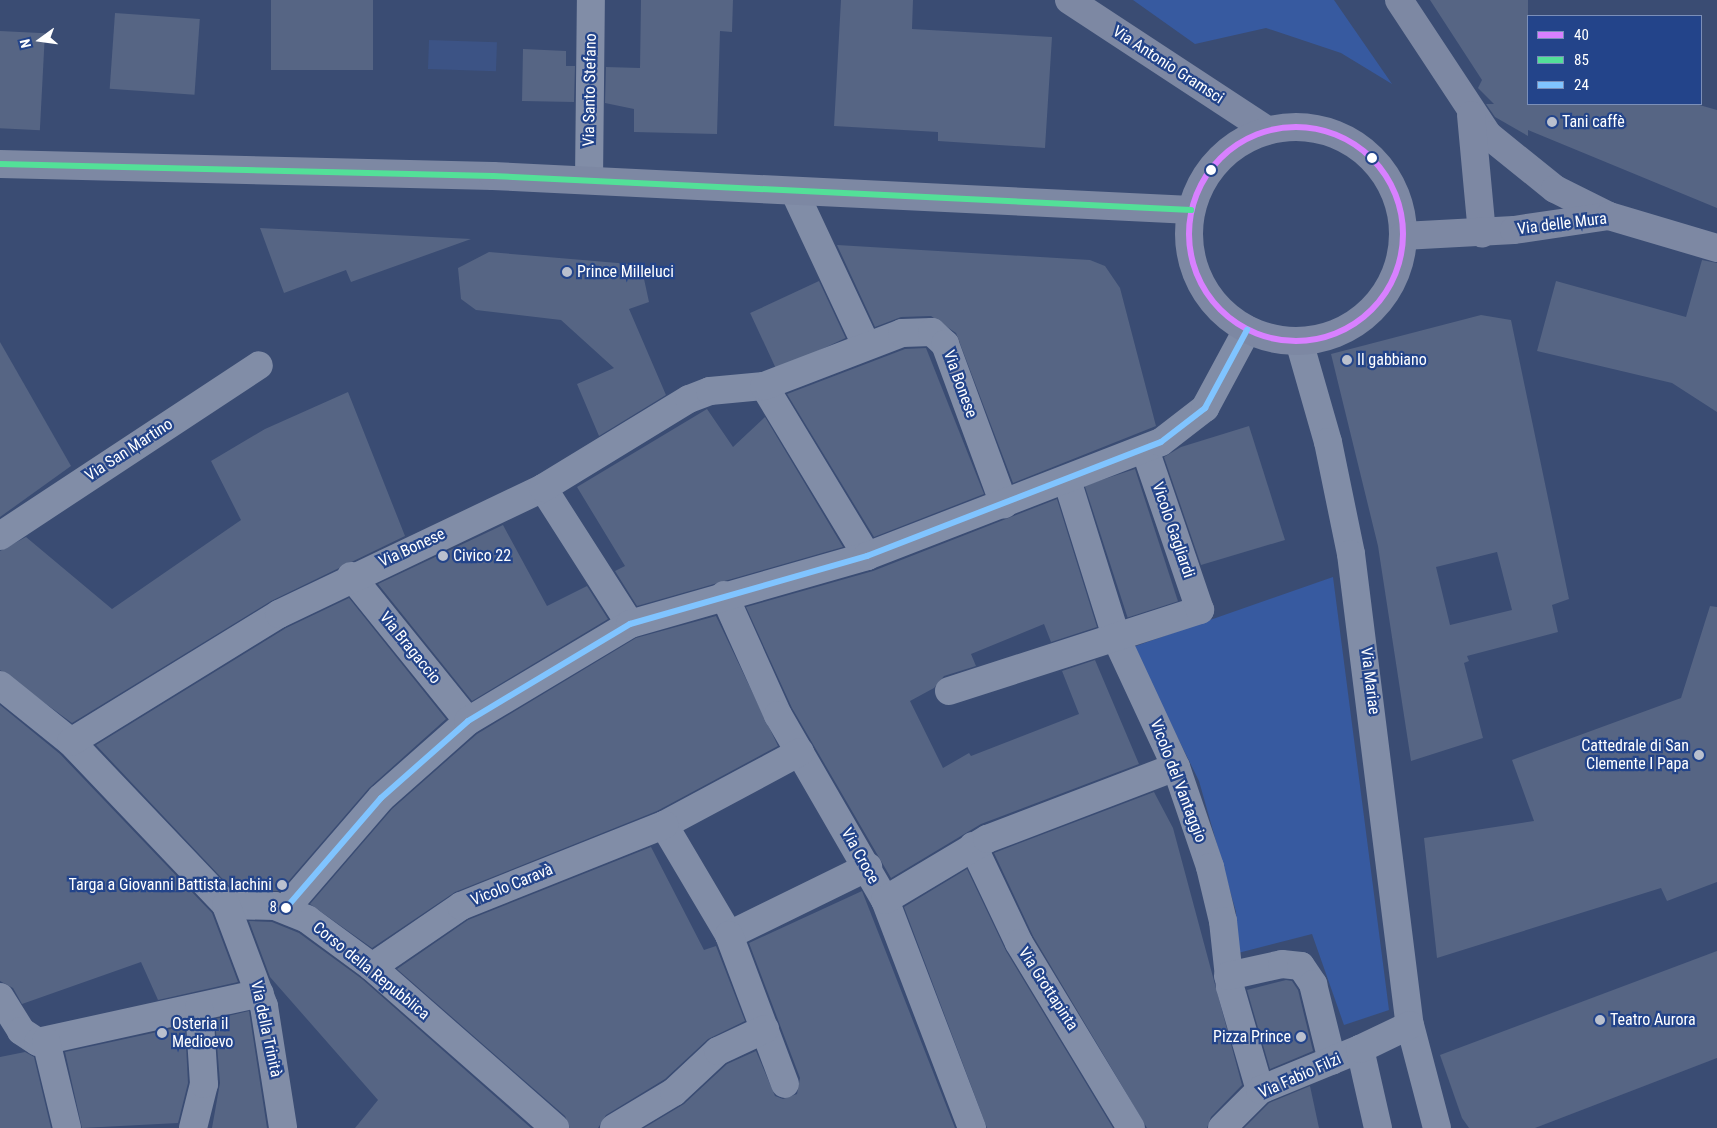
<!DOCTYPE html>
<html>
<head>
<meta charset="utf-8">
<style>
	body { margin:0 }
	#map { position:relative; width:1717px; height:1128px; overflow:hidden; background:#3a4c73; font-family:"Roboto Condensed",sans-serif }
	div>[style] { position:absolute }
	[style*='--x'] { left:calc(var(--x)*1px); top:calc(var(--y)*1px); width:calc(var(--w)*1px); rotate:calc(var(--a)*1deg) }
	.green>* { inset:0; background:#375aa0 }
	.water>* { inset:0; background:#3c5385; transform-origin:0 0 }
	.building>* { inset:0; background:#566584; transform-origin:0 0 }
	.street>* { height:28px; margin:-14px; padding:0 14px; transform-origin:14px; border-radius:14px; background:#818da7 }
	.secondary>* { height:28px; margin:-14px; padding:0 14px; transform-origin:14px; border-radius:14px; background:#7d88a3 }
	.secondary>.ring { margin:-14px; padding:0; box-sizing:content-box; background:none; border:28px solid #7d88a3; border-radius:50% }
	.bus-1>* { height:6px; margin:-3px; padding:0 3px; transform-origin:3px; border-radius:3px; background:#d880ff }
	.bus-1>.ring { margin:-3px; padding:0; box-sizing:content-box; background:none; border:6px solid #d880ff; border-radius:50% }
	.bus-2>* { height:6px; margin:-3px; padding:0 3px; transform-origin:3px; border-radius:3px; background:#53e098 }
	.bus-3>* { height:6px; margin:-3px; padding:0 3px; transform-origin:3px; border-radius:3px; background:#80c4ff }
	.dots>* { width:14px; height:14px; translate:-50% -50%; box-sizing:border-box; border:2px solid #23448a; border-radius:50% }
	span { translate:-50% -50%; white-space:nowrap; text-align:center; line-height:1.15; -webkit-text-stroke:4.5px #23448a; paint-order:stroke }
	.bus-label { font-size:15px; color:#fff }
	.right { translate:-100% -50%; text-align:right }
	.street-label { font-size:16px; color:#fff }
	.poi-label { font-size:16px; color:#fff }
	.left { translate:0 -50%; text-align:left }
	.legend { position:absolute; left:1527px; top:15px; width:175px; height:90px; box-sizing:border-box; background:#23448a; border:1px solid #7b8fb9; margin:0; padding:6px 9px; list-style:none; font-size:15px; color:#fff }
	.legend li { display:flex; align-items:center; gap:10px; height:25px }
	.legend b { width:25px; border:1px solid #7b8fb9 }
	.north { position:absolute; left:15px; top:15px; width:50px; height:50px; -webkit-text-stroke:4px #23448a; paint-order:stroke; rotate:256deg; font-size:14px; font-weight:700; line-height:20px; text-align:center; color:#fff }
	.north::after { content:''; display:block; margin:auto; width:18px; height:22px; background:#fff; clip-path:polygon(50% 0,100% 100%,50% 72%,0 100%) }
</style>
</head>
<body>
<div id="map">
	<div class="green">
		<div style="clip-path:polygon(1133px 0,1334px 0,1392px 84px,1341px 53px,1266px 28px,1195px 44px)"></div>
		<div style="clip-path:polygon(1333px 577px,1389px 1010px,1344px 1025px,1312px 934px,1238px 953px,1236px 912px,1199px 781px,1133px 647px)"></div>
	</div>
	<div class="water">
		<div style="left:429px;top:40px;width:68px;height:29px;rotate:2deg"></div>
	</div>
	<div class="building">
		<div style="left:271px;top:0;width:102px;height:70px"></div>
		<div style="clip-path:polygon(641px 0,733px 0,732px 32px,720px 31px,717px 134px,634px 132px,634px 109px,605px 103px,606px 67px,640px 68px)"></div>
		<div style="clip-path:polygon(841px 0,913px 0,912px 29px,1052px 37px,1045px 148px,938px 141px,938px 132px,834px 126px)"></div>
		<div style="clip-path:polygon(1430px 0,1528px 0,1528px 104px,1696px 104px,1717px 110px,1717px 208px,1528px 130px,1528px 136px,1495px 117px,1486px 104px,1494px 104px,1478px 88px,1482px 80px)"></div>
		<div style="left:115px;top:13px;width:85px;height:76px;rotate:4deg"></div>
		<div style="left:0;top:31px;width:45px;height:97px;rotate:3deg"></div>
		<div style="clip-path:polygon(523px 49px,566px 51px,566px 66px,575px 66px,574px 102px,522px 101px)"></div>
		<div style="clip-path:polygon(260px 228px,471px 239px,351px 282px,346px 270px,284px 293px)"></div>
		<div style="clip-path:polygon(837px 245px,1090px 260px,1105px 266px,1120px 288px,1156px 426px,1013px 483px,956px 333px,931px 316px,901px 317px,875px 327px)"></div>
		<div style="clip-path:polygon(489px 252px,641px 265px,649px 302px,629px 309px,666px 395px,599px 436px,577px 384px,614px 368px,561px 320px,476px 310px,461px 299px,458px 268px)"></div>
		<div style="clip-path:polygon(1702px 260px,1717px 263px,1717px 412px,1672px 383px,1537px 351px,1556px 281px,1686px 317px)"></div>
		<div style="left:819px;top:281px;width:63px;height:76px;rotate:65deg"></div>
		<div style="clip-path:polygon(evenodd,1481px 315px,1511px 320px,1569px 599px,1552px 605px,1558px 632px,1467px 656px,1469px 661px,1464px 663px,1483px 738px,1411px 761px,1378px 546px,1331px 354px,1481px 315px,1497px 552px,1512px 610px,1450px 625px,1436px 567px,1497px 552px)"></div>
		<div style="clip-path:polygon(0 342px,71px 466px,0 517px)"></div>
		<div style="clip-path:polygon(926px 348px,984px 494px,874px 537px,787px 394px,905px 349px)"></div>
		<div style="clip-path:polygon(348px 392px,405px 536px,271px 601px,72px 723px,0 670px,0 551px,26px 537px,112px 609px,241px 520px,211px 461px,265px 429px)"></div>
		<div style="clip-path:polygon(707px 409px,733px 447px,765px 417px,843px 547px,637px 606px,615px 571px,625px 566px,577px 487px)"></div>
		<div style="clip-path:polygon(1249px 426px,1285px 540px,1201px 565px,1164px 457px,1181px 447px)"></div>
		<div style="left:1135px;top:469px;width:139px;height:53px;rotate:72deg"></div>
		<div style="clip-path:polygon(1057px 499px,1097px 627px,1051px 642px,1044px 624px,971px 654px,976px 666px,944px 676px,934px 688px,910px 701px,943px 768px,969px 753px,971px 756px,1079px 714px,1062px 671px,1095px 660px,1139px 764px,981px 824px,891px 878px,792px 708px,746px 607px,873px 571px)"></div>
		<div style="clip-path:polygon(503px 525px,547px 606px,587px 586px,608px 619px,472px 701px,378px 584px)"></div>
		<div style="clip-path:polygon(349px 598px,446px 719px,369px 788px,280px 891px,233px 890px,96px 745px,286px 628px)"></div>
		<div style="clip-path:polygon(1710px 606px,1717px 607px,1717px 882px,1667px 901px,1661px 888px,1437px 958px,1424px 838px,1534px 821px,1512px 760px,1681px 698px)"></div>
		<div style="clip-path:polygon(716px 616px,778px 746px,657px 811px,455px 892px,372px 948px,310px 904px,392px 809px,477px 734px,636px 638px)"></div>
		<div style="clip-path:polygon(0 705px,60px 754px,212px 913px,238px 982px,158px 1000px,141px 962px,22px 1004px,13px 988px,0 981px)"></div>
		<div style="clip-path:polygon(1154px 792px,1173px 828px,1242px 1085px,1211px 1117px,1207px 1128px,1147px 1128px,1033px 936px,994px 853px)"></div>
		<div style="clip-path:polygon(651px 847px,704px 950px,716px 946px,745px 1021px,708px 1039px,665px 1079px,606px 1115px,598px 1128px,570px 1128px,565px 1116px,397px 969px,468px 920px)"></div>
		<div style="clip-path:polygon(967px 869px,1006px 951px,1113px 1128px,987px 1128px,904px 907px)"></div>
		<div style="clip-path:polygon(862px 891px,955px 1128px,644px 1128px,684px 1104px,727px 1064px,756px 1051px,775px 1096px,783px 1099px,797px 1094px,800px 1078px,749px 943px)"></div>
		<div style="clip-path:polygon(249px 921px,272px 922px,299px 933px,362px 979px,531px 1128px,355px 1128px,378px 1100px,270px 977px)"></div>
		<div style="clip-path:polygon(1717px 951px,1717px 1058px,1535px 1128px,1469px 1128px,1462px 1118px,1440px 1055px)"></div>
		<div style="clip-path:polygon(1286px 980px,1292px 981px,1298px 990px,1313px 1051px,1270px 1069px,1247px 990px)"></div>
		<div style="clip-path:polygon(249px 1011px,267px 1128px,212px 1128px,220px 1083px,215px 1019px)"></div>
		<div style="clip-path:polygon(185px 1026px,188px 1083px,178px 1123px,82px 1128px,65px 1052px)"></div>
		<div style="clip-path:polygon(25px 1052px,34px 1057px,51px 1128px,0 1128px,0 1057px)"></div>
		<div style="clip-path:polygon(1310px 1086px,1319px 1128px,1244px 1128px,1269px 1103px)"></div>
	</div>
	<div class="street">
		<div style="--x:589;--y:180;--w:180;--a:-89.4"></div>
		<div style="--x:794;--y:191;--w:170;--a:64.9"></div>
		<div style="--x:1299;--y:341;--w:105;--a:74"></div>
		<div style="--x:1328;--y:442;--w:114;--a:78.4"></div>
		<div style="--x:1351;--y:554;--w:475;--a:82.9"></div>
		<div style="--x:1410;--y:1025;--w:106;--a:75.3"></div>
		<div style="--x:764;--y:386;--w:199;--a:58.8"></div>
		<div style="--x:1067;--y:480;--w:168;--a:72.6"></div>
		<div style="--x:1117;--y:640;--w:140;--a:65.1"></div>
		<div style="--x:1176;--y:767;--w:106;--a:71.2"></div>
		<div style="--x:1210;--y:867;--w:56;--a:76.5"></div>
		<div style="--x:1223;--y:921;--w:66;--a:83.9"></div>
		<div style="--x:1230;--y:987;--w:107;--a:73.8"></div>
		<div style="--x:543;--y:488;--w:161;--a:57.4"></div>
		<div style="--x:0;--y:536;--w:310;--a:-33.4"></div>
		<div style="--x:351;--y:576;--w:186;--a:51.1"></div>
		<div style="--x:724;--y:595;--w:132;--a:65.8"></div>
		<div style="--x:778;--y:715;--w:214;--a:60"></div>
		<div style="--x:885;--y:900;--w:244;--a:69.1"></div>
		<div style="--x:0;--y:685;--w:91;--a:38.8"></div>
		<div style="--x:71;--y:742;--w:225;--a:46.4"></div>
		<div style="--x:226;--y:905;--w:49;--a:1.2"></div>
		<div style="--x:275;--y:906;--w:35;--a:22"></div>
		<div style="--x:307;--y:919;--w:81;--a:36.4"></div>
		<div style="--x:372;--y:967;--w:244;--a:41.3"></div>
		<div style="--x:949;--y:691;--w:264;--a:-17.9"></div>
		<div style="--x:1200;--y:610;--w:170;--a:-108.9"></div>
		<div style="--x:71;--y:742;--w:244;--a:-31.6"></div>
		<div style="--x:279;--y:614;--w:293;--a:-25.5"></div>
		<div style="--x:543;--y:488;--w:171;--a:-31.4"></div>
		<div style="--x:689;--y:399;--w:22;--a:-21"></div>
		<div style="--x:710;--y:391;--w:54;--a:-5.3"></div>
		<div style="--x:764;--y:386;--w:148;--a:-21"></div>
		<div style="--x:902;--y:333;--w:30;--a:-2"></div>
		<div style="--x:932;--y:332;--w:18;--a:43"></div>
		<div style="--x:945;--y:344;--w:171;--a:69.8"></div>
		<div style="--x:800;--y:752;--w:154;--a:151.8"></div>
		<div style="--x:664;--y:825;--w:128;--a:59.4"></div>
		<div style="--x:729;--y:935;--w:155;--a:-26.1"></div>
		<div style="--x:973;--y:846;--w:107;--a:64.6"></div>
		<div style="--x:1019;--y:943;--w:216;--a:58.8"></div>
		<div style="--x:885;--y:900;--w:119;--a:-30.9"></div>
		<div style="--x:987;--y:839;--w:202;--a:-20.9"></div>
		<div style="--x:226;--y:905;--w:108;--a:69.4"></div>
		<div style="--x:264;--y:1006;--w:123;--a:81.1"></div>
		<div style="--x:286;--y:908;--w:145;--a:-49.2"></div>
		<div style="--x:381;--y:798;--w:116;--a:-41.5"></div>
		<div style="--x:468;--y:721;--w:189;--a:-30.9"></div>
		<div style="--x:630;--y:624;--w:247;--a:-16"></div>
		<div style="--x:867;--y:556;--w:315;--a:-21.2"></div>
		<div style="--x:1161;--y:442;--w:56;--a:-37.7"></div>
		<div style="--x:1205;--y:408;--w:89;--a:-61.7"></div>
		<div style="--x:729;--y:935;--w:159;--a:69.4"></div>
		<div style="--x:372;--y:967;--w:108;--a:-34.4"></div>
		<div style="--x:461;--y:906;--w:219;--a:-21.8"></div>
		<div style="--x:1228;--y:976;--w:55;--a:-12.5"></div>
		<div style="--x:1282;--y:964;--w:19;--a:6"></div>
		<div style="--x:1301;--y:966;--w:22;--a:56"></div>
		<div style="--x:1313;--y:984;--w:79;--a:76.1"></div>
		<div style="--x:0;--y:997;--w:40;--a:58"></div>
		<div style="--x:21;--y:1031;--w:20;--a:33"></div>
		<div style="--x:38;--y:1042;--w:227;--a:-12.4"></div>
		<div style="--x:46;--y:1041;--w:89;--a:76.4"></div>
		<div style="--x:193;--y:1128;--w:45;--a:-76"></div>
		<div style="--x:204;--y:1084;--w:77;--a:-93.7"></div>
		<div style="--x:614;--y:1128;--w:70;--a:-31"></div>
		<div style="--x:674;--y:1092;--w:60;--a:-43"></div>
		<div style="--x:718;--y:1051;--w:52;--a:-25.1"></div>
		<div style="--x:1222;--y:1128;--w:54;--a:-45"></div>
		<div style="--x:1260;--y:1090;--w:108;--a:-22.3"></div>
		<div style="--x:1378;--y:1128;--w:81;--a:-102.8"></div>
		<div style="--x:1360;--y:1049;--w:55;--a:-25.6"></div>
	</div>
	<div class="secondary">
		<div style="--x:1069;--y:0;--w:237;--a:33.3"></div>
		<div style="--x:1399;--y:0;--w:162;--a:56.6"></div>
		<div style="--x:1488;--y:135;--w:86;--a:38.9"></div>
		<div style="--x:1555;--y:189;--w:60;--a:26.6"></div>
		<div style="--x:1471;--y:115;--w:119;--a:84.7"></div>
		<div class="ring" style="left:1189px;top:127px;width:186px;height:186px"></div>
		<div style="--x:0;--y:164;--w:493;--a:1.4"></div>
		<div style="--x:493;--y:176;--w:699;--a:2.79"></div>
		<div style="--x:1403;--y:236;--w:111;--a:-3.1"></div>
		<div style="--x:1514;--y:230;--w:96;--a:-8.4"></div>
		<div style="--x:1609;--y:216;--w:113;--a:16.5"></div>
	</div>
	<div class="bus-1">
		<div class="ring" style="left:1189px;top:127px;width:208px;height:208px"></div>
	</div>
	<div class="bus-2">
		<div style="--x:0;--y:164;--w:493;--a:1.4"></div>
		<div style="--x:493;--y:176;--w:699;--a:2.79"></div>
	</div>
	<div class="bus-3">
		<div style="--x:286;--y:908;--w:145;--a:-49.2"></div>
		<div style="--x:381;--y:798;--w:116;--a:-41.5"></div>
		<div style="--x:468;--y:721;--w:189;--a:-30.9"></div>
		<div style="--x:630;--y:624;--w:247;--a:-16"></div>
		<div style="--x:867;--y:556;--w:315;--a:-21.2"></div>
		<div style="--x:1161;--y:442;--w:56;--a:-37.7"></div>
		<div style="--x:1205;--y:408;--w:89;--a:-61.7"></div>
	</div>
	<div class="dots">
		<div style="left:1552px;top:122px;background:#bac0ce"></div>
		<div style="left:1372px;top:158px;background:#fff"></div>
		<div style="left:1211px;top:170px;background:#fff"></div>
		<div style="left:567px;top:272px;background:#bac0ce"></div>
		<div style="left:1347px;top:360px;background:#bac0ce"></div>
		<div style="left:443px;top:556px;background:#bac0ce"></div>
		<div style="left:1699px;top:755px;background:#bac0ce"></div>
		<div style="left:282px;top:885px;background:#bac0ce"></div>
		<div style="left:286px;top:908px;background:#fff"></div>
		<div style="left:1600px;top:1020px;background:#bac0ce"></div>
		<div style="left:162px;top:1033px;background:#bac0ce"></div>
		<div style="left:1301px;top:1037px;background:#bac0ce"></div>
	</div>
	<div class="bus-label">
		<span class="right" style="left:277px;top:908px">8</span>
	</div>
	<div class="street-label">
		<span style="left:1168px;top:65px;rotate:33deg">Via Antonio Gramsci</span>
		<span style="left:590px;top:90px;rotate:-89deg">Via Santo Stefano</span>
		<span style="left:1562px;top:224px;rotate:-7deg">Via delle Mura</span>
		<span style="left:960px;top:384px;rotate:70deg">Via Bonese</span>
		<span style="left:129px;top:450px;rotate:-33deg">Via San Martino</span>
		<span style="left:1173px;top:530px;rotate:71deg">Vicolo Gagliardi</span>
		<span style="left:412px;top:548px;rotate:-25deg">Via Bonese</span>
		<span style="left:410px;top:648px;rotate:51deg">Via Bragaccio</span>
		<span style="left:1370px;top:681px;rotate:83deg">Via Mariae</span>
		<span style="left:1178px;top:781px;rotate:69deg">Vicolo del Vantaggio</span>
		<span style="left:860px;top:856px;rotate:61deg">Via Croce</span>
		<span style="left:512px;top:885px;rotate:-22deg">Vicolo Caravà</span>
		<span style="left:371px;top:971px;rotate:39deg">Corso della Repubblica</span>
		<span style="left:1048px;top:989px;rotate:57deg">Via Grottapinta</span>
		<span style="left:266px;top:1029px;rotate:78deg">Via della Trinità</span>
		<span style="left:1300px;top:1076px;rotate:-24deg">Via Fabio Filzi</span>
	</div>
	<div class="poi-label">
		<span class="left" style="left:1562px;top:122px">Tani caffè</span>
		<span class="left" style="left:577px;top:272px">Prince Milleluci</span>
		<span class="left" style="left:1357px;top:360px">Il gabbiano</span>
		<span class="left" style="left:453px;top:556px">Civico 22</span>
		<span class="right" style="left:1689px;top:755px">Cattedrale di San<br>Clemente I Papa</span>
		<span class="right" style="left:272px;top:885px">Targa a Giovanni Battista Iachini</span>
		<span class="left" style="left:1610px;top:1020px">Teatro Aurora</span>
		<span class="left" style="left:172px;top:1033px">Osteria il<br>Medioevo</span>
		<span class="right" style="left:1291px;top:1037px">Pizza Prince</span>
	</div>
	<ul class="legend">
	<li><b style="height:6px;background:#d880ff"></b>40</li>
	<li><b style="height:6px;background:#53e098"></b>85</li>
	<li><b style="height:6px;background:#80c4ff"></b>24</li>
	</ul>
	<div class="north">N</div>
</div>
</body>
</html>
